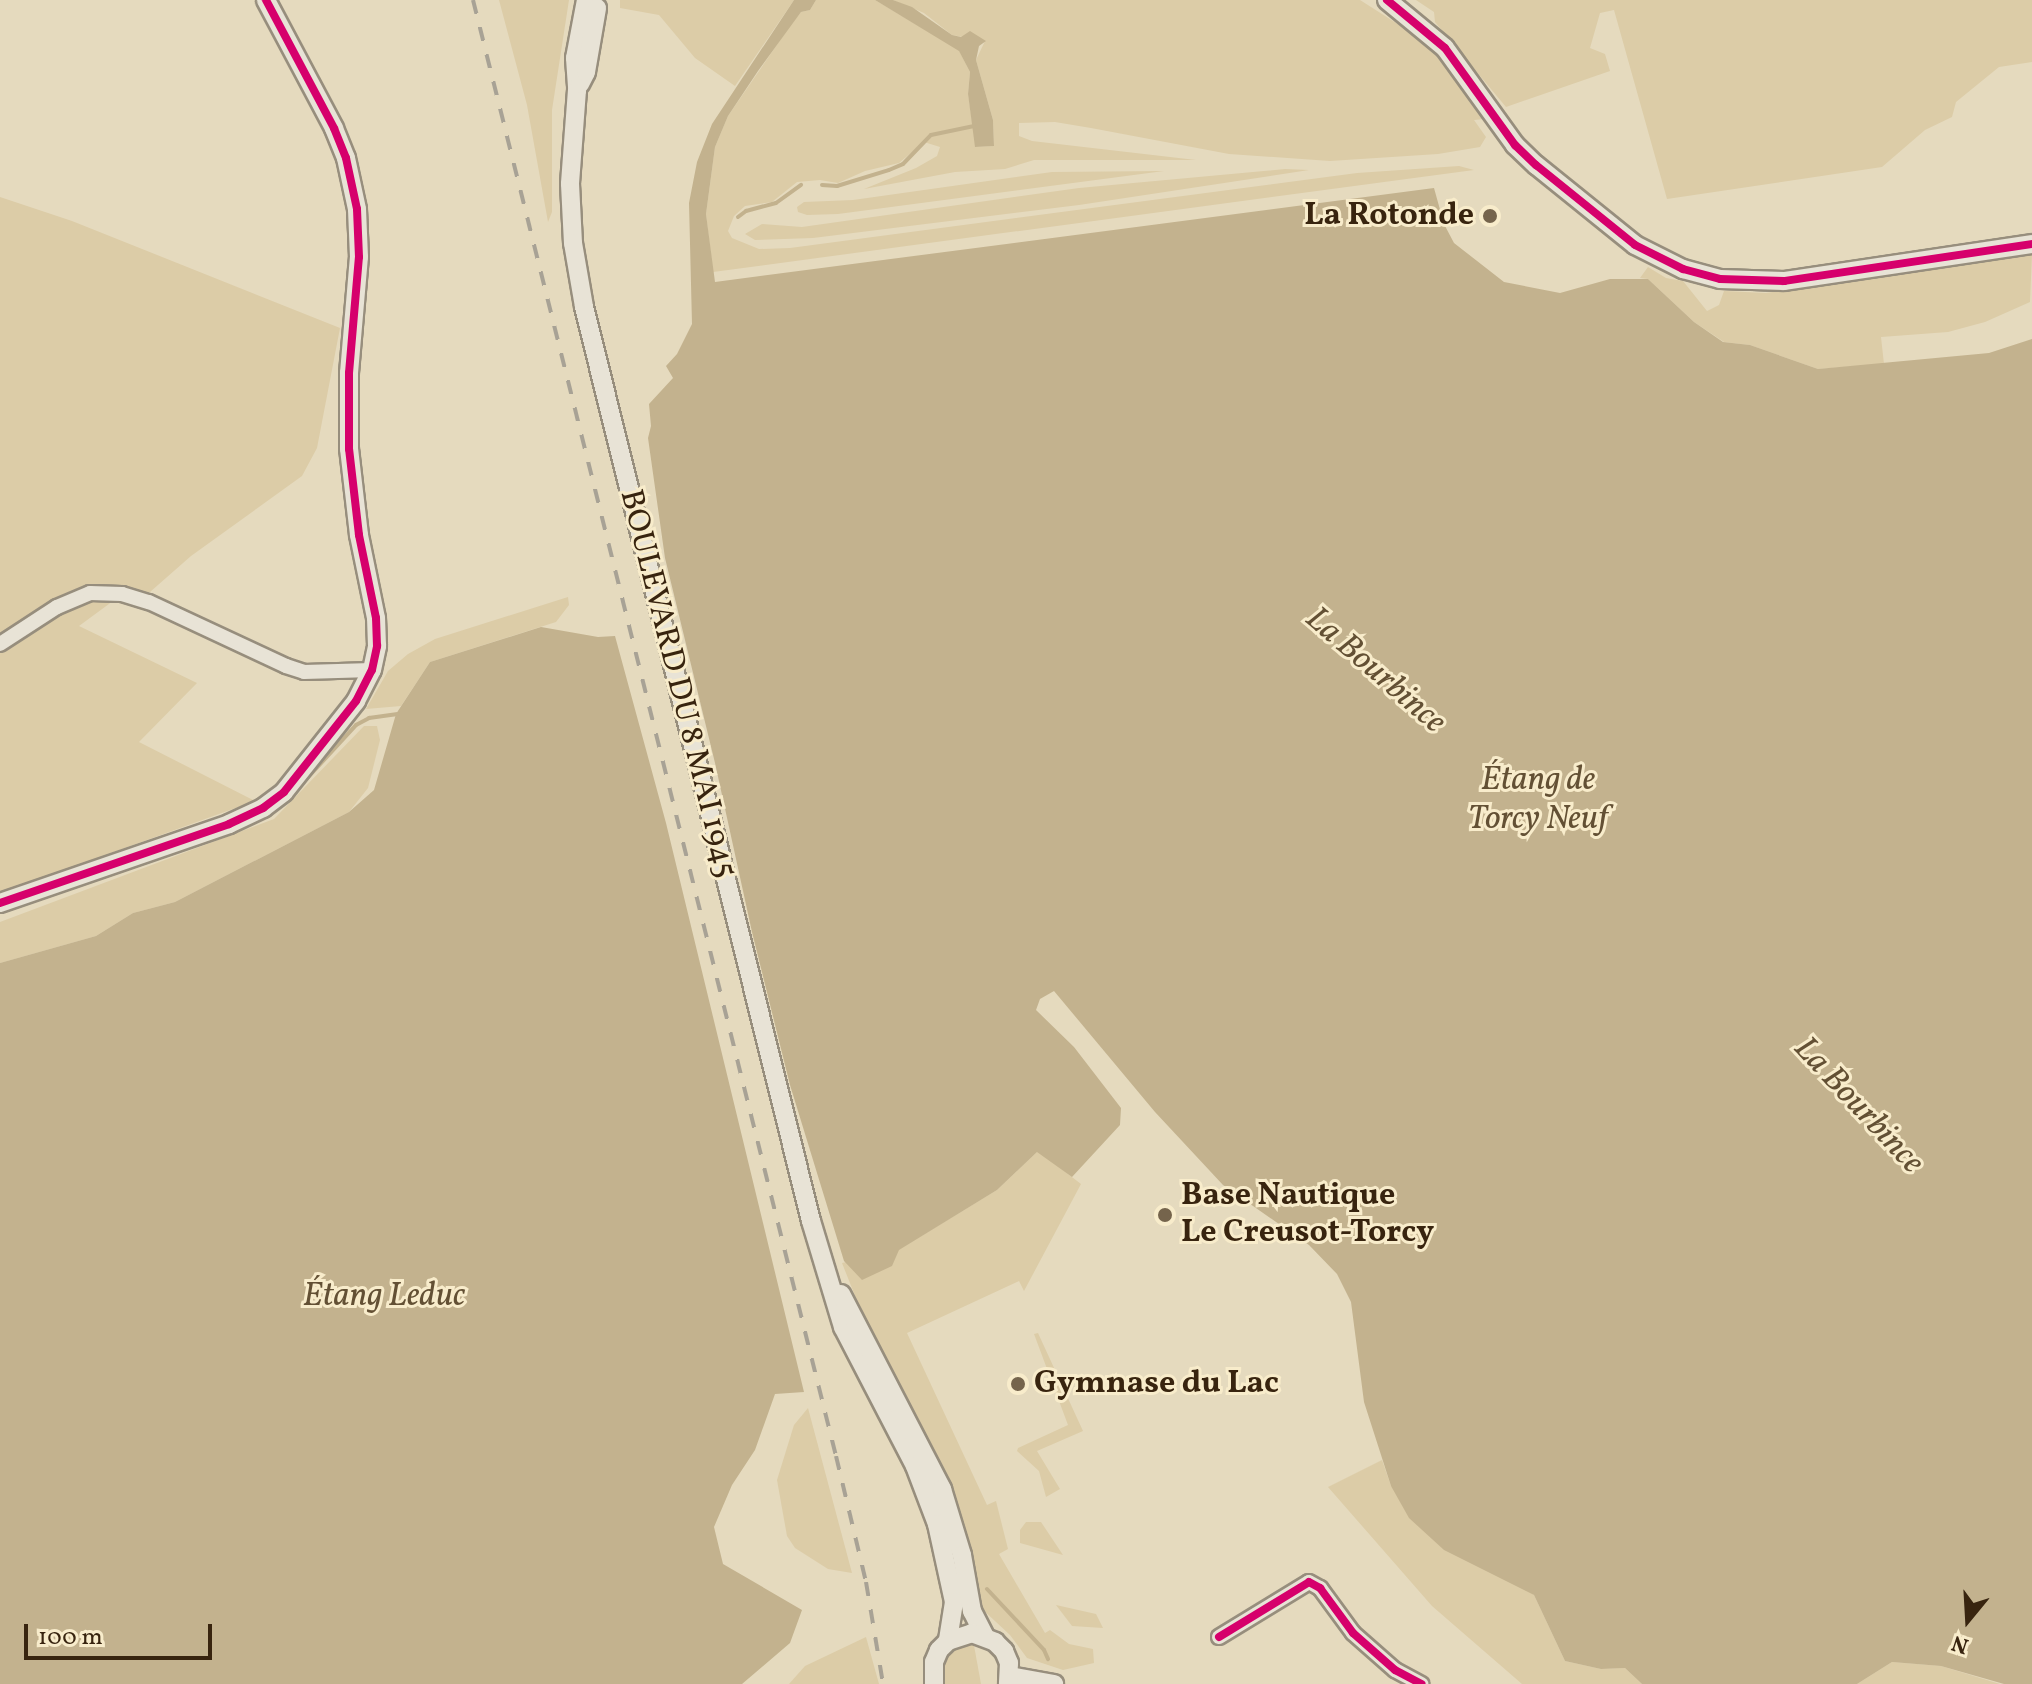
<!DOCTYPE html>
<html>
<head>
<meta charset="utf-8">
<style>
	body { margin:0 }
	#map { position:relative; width:2032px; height:1684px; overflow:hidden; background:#e5dabe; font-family:Vollkorn,serif }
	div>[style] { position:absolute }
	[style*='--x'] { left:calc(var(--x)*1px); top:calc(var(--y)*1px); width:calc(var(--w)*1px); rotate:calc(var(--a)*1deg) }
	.green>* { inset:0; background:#dccca7 }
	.water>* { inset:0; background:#c3b28e }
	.stream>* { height:4px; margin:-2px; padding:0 2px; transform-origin:2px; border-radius:2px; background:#c3b28e }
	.roads { filter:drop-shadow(2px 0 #978e7d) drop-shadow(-2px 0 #978e7d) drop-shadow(0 2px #978e7d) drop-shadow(0 -2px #978e7d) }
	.street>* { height:14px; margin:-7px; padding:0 7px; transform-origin:7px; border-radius:7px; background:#e8e3d6 }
	.secondary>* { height:18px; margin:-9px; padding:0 9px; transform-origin:9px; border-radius:9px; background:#e8e3d6 }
	.rail>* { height:4px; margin-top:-2px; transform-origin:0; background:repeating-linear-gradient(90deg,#a8a295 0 14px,transparent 0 28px) }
	.cycleway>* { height:8px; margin:-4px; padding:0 4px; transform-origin:4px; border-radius:4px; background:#d6006c }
	.dots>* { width:22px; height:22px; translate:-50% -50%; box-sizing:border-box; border:4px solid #f8eccb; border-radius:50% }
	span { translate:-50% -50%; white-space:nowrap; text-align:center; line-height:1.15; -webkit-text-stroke:6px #f8eccb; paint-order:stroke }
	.poi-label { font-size:32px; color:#38240f; font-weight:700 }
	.right { translate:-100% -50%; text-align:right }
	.left { translate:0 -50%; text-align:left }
	.street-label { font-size:32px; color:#38240f }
	.water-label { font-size:34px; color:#635034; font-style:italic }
	.north { position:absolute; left:1928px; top:1580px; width:80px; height:80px; -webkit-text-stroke:6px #f8eccb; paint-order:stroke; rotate:198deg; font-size:22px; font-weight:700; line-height:32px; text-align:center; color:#38240f }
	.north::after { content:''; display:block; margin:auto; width:28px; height:36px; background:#38240f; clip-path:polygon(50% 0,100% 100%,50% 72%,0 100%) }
	.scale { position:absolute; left:24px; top:1624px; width:188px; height:36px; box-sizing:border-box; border:4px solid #38240f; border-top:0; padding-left:10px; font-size:24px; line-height:28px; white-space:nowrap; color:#38240f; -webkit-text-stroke:6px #f8eccb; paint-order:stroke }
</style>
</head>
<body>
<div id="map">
	<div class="green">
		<div style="clip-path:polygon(499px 0,569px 0,552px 110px,552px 212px,548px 222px,527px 105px)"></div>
		<div style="clip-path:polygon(620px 0,794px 0,735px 86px,695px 58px,659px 15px,620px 8px)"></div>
		<div style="clip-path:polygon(816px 0,875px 0,959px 50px,970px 72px,968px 94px,976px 147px,994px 146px,993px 120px,976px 60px,985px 41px,952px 35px,924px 13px,893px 0,1360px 0,1426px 42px,1485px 119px,1474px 120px,1486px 137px,1480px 147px,1438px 154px,1330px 161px,1229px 154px,1091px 128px,1055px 122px,1019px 123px,1019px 136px,1032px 141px,1196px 160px,1034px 160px,1005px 169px,955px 172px,864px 189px,916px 168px,937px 156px,940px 147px,924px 142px,899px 163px,865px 171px,838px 183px,820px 180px,797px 182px,772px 202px,745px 206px,734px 216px,728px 231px,732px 238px,759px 249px,790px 248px,1357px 173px,1459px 166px,1474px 170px,713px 272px,706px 214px,715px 147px,728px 116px,792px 23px,801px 12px,810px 10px)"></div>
		<div style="clip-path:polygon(1416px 0,2032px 0,2032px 62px,1999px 67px,1956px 102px,1952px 117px,1925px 130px,1882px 167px,1667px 199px,1614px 10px,1600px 13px,1590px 48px,1605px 54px,1610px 71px,1506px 107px,1435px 22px,1434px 12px)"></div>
		<div style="clip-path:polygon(1285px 169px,1309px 170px,1079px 205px,813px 238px,755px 240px,745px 234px,762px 224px,802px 227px,1079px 188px)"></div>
		<div style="clip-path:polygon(1164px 171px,838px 214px,807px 215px,798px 212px,797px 207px,804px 202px,853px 200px,1052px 172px)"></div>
		<div style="clip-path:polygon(0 197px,72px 221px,340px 328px,317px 448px,302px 476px,191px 556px,150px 592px,113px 601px,79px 626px,197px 683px,139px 742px,255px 801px,0 893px)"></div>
		<div style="clip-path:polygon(2032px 253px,2030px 302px,1985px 322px,1948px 332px,1881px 337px,1884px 364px,1818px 369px,1750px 345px,1724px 342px,1694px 322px,1648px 279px,1640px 278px,1648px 267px,1666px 278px,1683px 281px,1707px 311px,1719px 305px,1724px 291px,1766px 293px)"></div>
		<div style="clip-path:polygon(568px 597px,569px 605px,556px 622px,430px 662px,401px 706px,366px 709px,388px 671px,408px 654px,435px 639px)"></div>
		<div style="clip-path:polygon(364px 726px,377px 726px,380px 740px,368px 788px,349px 812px,175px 902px,133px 913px,96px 936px,0 963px,0 922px,274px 819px)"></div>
		<div style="clip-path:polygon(1038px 1151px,1081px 1184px,1024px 1291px,1019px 1281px,907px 1333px,987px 1505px,996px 1501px,1008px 1549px,999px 1554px,1045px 1633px,1050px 1630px,1069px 1644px,1093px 1649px,1094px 1663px,1063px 1670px,1027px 1658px,1010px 1635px,981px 1608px,955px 1496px,869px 1331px,842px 1263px,898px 1250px,997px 1190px)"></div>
		<div style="clip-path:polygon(1038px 1333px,1083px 1431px,1037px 1451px,1060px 1489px,1046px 1497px,1039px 1471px,1017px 1451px,1018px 1448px,1068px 1425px,1034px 1334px)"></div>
		<div style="clip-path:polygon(808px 1408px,852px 1573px,828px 1569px,795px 1548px,787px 1536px,777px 1480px,794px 1425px)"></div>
		<div style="clip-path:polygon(1382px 1460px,1391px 1486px,1534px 1595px,1565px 1661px,1601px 1669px,1625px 1668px,1642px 1684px,1522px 1684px,1432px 1606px,1328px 1487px)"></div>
		<div style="clip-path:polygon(1026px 1522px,1041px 1522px,1063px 1555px,1020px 1543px,1020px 1530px)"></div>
		<div style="clip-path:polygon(1056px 1605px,1096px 1614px,1103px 1628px,1072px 1626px)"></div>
		<div style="clip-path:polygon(866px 1637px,879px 1684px,789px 1684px,805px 1666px)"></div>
		<div style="clip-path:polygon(973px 1640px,981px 1684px,945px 1684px,942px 1668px,949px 1651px)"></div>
		<div style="clip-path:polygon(1892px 1662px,1941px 1666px,2000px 1684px,1857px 1684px)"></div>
	</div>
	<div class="water">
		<div style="clip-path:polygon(794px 0,816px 0,810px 10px,801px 12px,758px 71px,728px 116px,715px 147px,706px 214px,715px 282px,1434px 188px,1444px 224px,1454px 243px,1504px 282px,1560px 293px,1610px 279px,1648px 279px,1694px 322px,1723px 342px,1750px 345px,1818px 369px,1989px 353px,2032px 339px,2032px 1684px,2004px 1684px,1941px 1666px,1892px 1662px,1857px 1684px,1642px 1684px,1625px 1668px,1601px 1669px,1565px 1661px,1534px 1595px,1444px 1550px,1409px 1518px,1391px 1486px,1364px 1402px,1351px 1302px,1337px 1274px,1309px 1245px,1223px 1185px,1155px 1112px,1054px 991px,1040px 999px,1036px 1010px,1074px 1047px,1121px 1108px,1120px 1125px,1072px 1177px,1037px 1152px,997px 1190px,899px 1250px,892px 1266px,862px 1280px,844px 1261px,790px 1085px,752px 932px,715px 763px,665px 558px,648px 438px,651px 426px,649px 404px,673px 378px,666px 366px,677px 354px,692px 324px,689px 203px,697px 162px,712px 124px)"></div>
		<div style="clip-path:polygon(875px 0,893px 0,912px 7px,952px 35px,961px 37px,970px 31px,986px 41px,979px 46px,976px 60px,993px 120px,994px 146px,975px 147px,968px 94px,970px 72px,959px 51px)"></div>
		<div style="clip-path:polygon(541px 627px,598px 637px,615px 636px,666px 823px,804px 1392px,775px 1394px,755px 1450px,732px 1485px,714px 1527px,723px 1564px,802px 1610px,790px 1643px,742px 1684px,0 1684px,0 963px,96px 936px,133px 913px,175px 902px,349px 812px,374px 790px,396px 714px,430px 662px)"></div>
	</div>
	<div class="stream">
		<div style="--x:822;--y:185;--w:15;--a:4"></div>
		<div style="--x:837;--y:186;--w:54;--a:-17.1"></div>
		<div style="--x:889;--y:170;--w:15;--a:-23"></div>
		<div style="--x:903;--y:164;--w:40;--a:-46"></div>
		<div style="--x:931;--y:135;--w:44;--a:-11.8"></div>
		<div style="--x:738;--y:217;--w:10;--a:-37"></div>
		<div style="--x:746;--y:211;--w:31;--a:-15"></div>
		<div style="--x:776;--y:203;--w:31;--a:-36"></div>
		<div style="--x:300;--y:786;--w:83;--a:-47.4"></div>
		<div style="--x:356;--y:725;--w:15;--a:-28"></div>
		<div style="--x:369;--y:718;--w:29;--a:-8"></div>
		<div style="--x:987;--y:1589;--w:83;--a:46.9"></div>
		<div style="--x:1044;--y:1650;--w:10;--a:66"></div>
	</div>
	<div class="roads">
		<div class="street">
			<div style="--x:0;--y:644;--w:68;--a:-33"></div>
			<div style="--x:57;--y:607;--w:36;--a:-23"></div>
			<div style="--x:90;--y:593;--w:32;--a:2"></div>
			<div style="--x:122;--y:594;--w:28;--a:17"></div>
			<div style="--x:149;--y:602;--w:151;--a:25"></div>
			<div style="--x:286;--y:666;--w:19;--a:18"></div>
			<div style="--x:304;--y:672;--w:68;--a:-1.7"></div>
			<div style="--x:1219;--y:1637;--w:105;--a:-31.4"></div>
			<div style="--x:1309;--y:1582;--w:13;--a:29"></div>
			<div style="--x:1320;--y:1588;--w:56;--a:53.7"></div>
			<div style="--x:1353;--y:1633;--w:56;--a:41.4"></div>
			<div style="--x:1395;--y:1670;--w:30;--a:28"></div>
		</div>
		<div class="secondary">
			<div style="--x:586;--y:0;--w:59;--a:100.7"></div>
			<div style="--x:575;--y:58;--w:32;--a:86"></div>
			<div style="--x:577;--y:90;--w:94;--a:94.3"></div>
			<div style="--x:570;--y:184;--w:59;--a:87.1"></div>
			<div style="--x:573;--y:243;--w:65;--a:80.2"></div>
			<div style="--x:584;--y:307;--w:942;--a:76.05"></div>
			<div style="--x:811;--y:1221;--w:111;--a:73.2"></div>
			<div style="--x:843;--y:1327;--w:157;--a:62.6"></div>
			<div style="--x:915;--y:1466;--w:62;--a:69.2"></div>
			<div style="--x:937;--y:1524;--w:80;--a:77.7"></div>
			<div style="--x:954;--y:1602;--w:39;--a:99"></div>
			<div style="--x:1387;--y:0;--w:75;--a:39.6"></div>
			<div style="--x:1445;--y:48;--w:120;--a:54.2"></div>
			<div style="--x:1515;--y:145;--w:29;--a:44"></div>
			<div style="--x:1536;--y:165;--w:127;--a:38.9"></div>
			<div style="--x:1635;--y:245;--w:54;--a:26.6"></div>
			<div style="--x:1683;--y:269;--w:38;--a:15"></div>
			<div style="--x:1720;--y:279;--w:64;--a:1.8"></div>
			<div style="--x:1784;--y:281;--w:251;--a:-8.5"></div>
			<div style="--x:580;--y:84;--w:13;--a:-63"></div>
			<div style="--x:586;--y:72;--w:65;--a:-80.2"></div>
			<div style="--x:0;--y:903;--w:242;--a:-19"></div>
			<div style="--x:229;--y:824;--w:38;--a:-25"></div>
			<div style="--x:263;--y:808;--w:26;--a:-37"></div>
			<div style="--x:284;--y:792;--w:116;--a:-51.6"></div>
			<div style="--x:356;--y:701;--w:35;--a:-63"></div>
			<div style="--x:372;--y:670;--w:25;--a:-78"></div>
			<div style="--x:377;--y:646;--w:28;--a:-92"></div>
			<div style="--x:376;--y:618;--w:85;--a:-101.6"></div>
			<div style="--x:359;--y:535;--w:87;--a:-96.6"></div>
			<div style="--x:349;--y:449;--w:76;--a:-90"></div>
			<div style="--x:349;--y:373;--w:116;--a:-85.1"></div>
			<div style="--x:359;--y:257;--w:48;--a:-92.4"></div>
			<div style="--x:357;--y:209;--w:52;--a:-102.2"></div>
			<div style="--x:346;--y:158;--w:32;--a:-112"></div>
			<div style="--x:334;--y:128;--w:145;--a:-118"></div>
			<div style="--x:841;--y:1294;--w:220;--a:62.6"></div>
			<div style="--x:942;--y:1489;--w:69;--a:73.1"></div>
			<div style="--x:962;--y:1555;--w:57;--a:79.9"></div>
			<div style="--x:972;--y:1611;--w:27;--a:63"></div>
			<div style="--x:1010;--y:1676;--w:45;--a:10.3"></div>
			<div style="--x:934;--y:1684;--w:22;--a:-90"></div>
			<div style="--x:934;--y:1662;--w:13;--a:-67"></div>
			<div style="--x:939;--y:1650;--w:13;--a:-45"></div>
			<div style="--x:948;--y:1641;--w:25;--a:-18"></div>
			<div style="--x:972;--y:1633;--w:25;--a:21"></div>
			<div style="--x:995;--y:1642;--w:13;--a:45"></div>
			<div style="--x:1004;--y:1651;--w:13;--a:67"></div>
			<div style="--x:1009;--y:1663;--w:21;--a:93"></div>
		</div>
	</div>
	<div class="rail">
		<div style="--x:473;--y:0;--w:1501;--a:76"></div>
		<div style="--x:836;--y:1456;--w:130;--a:76.6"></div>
		<div style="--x:866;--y:1582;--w:103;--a:80.5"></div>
	</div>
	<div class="cycleway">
		<div style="--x:1387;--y:0;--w:75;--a:39.6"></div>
		<div style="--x:1445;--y:48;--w:120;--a:54.2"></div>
		<div style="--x:1515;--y:145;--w:29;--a:44"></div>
		<div style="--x:1536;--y:165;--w:127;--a:38.9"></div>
		<div style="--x:1635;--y:245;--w:54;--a:26.6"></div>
		<div style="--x:1683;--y:269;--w:38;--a:15"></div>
		<div style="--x:1720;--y:279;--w:64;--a:1.8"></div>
		<div style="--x:1784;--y:281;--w:251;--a:-8.5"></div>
		<div style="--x:0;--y:903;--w:242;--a:-19"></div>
		<div style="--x:229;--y:824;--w:38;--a:-25"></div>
		<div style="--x:263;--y:808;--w:26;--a:-37"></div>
		<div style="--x:284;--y:792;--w:116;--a:-51.6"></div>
		<div style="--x:356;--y:701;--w:35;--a:-63"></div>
		<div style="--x:372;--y:670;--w:25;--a:-78"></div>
		<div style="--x:377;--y:646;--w:28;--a:-92"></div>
		<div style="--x:376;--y:618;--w:85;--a:-101.6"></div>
		<div style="--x:359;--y:535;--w:87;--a:-96.6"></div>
		<div style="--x:349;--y:449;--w:76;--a:-90"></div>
		<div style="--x:349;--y:373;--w:116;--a:-85.1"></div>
		<div style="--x:359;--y:257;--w:48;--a:-92.4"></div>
		<div style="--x:357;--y:209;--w:52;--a:-102.2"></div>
		<div style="--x:346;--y:158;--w:32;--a:-112"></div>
		<div style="--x:334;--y:128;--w:145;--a:-118"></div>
		<div style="--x:1219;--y:1637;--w:105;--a:-31.4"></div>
		<div style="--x:1309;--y:1582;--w:13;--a:29"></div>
		<div style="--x:1320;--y:1588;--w:56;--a:53.7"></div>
		<div style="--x:1353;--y:1633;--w:56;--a:41.4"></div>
		<div style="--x:1395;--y:1670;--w:30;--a:28"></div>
	</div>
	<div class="dots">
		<div style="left:1490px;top:216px;background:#75644c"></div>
		<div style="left:1165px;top:1215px;background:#75644c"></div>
		<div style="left:1018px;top:1384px;background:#75644c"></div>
	</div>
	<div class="poi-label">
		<span class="right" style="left:1474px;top:216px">La Rotonde</span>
		<span class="left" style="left:1181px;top:1215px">Base Nautique<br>Le Creusot-Torcy</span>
		<span class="left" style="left:1034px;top:1384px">Gymnase du Lac</span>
	</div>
	<div class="street-label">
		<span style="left:677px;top:684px;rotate:76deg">BOULEVARD DU 8 MAI 1945</span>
	</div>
	<div class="water-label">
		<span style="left:1375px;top:671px;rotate:41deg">La Bourbince</span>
		<span style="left:1538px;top:800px">Étang de<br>Torcy Neuf</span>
		<span style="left:1858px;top:1106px;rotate:47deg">La Bourbince</span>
		<span style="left:384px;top:1297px">Étang Leduc</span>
	</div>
	<div class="north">N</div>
	<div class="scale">100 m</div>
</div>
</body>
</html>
